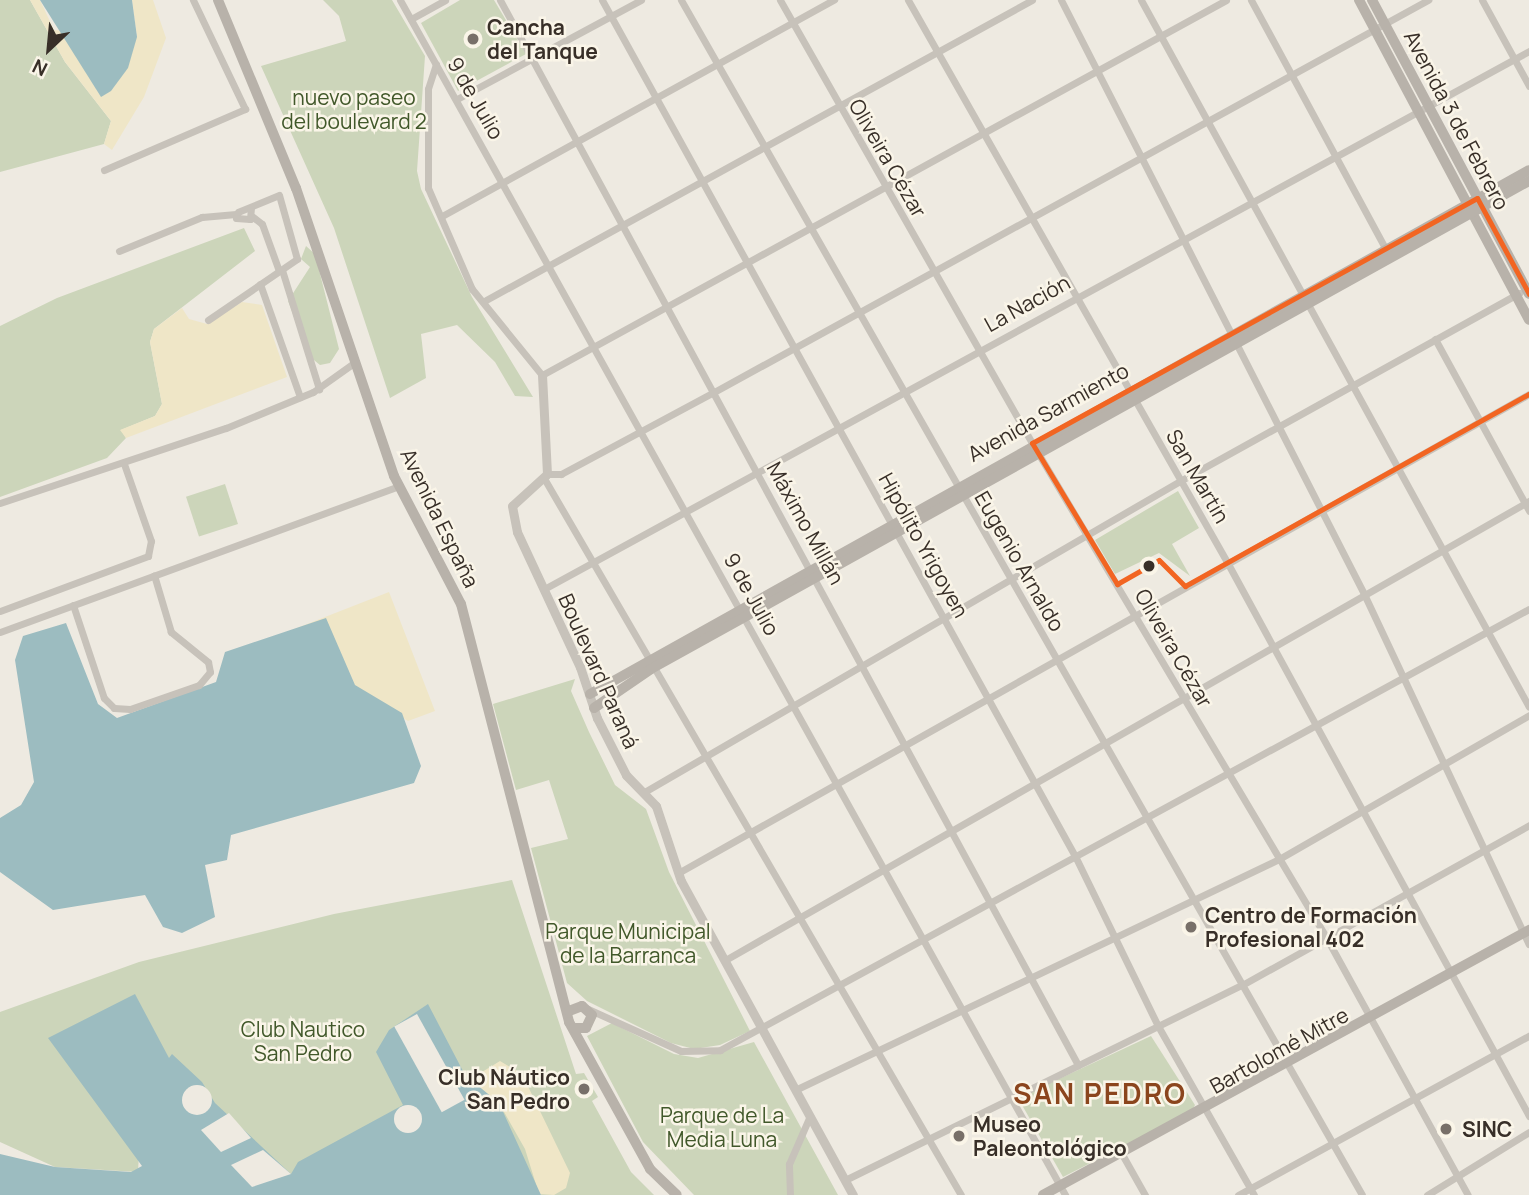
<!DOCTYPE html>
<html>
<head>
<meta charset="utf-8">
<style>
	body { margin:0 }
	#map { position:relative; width:1529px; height:1195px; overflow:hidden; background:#eeeae1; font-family:Manrope,sans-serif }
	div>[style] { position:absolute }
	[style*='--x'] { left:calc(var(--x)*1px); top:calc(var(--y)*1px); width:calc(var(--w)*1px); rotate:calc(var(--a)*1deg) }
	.green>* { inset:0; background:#ccd5ba; transform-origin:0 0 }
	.sand>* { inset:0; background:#efe6c7 }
	.water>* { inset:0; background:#9cbcc0 }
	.pier>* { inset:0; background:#eeeae1; transform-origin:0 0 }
	.round { border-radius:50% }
	.minor>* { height:7px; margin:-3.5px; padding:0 3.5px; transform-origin:3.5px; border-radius:3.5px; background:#c7c2ba }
	.tertiary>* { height:9px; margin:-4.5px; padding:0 4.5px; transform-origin:4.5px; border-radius:4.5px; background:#c7c2ba }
	.secondary>* { height:10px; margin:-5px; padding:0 5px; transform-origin:5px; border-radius:5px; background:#b8b2aa }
	.bus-1>* { height:5px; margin:-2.5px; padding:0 2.5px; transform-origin:2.5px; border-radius:2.5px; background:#f26522 }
	.dots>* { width:19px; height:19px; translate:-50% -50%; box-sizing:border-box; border:4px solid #faf5e8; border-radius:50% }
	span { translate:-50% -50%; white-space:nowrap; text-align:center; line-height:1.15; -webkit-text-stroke:5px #faf5e8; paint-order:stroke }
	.poi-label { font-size:21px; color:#382f28; font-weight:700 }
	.left { translate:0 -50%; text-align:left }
	.right { translate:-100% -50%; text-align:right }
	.park-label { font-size:21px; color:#41582a }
	.street-label { font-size:21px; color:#382f28 }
	.district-label { font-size:28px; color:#8b451d; font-weight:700; letter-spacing:2px }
	.north { position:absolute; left:14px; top:14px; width:70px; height:70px; -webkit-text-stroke:5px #faf5e8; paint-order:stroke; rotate:206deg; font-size:19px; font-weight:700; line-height:28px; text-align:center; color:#382f28 }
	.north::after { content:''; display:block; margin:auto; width:24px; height:32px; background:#382f28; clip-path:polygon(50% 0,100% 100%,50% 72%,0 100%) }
</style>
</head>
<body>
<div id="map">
	<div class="green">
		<div style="clip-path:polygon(0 0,30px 0,65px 62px,111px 121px,104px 144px,0 172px)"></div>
		<div style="clip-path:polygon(323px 0,392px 0,425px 56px,417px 171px,421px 189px,472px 297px,533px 397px,515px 396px,495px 362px,457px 325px,421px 334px,426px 378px,390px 398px,334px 228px,261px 66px,346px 41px,339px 16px)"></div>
		<div style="clip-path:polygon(460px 0,494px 0,526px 54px,458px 91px,421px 23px)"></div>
		<div style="clip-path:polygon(244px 228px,255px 251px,154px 329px,150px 342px,162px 404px,155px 416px,121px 430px,126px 438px,107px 458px,0 497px,0 326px,57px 298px)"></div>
		<div style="clip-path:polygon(306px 246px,315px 254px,339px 349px,330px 363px,320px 365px,309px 356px,288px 301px,310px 267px,301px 259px)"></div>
		<div style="left:225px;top:484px;width:42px;height:41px;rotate:72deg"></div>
		<div style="clip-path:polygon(1178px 491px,1199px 528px,1172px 544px,1190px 576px,1159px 553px,1115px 574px,1095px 540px)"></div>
		<div style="clip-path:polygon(575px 679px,571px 691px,589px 732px,615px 785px,646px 809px,669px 872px,750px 1031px,720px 1045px,694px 1049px,671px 1043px,587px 1001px,567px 983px,531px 848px,568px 839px,549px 780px,516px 790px,493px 704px)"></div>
		<div style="clip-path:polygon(512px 880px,576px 1074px,584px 1073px,598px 1097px,592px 1101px,631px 1172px,654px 1195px,541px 1195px,465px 1099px,294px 1190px,139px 1153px,138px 1172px,55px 1167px,0 1142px,0 1012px,139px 962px,334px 914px)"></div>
		<div style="clip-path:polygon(612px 1023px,674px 1054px,698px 1058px,754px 1042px,838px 1195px,694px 1195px,643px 1142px,587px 1036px)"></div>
		<div style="clip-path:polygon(1151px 1036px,1195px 1105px,1191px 1112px,1063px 1177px,1018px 1098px)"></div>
	</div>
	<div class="sand">
		<div style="clip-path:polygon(30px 0,40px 0,54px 30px,137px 37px,132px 0,153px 0,166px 38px,144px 97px,112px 150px,104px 144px,111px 121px,65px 62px)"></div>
		<div style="clip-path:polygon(242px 302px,262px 305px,287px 377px,126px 438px,120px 430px,155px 416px,162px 404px,150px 342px,154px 329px,182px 308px,189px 319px,207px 324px)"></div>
		<div style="clip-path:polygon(389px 592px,435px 711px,408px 721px,359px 692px,238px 651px)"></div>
		<div style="clip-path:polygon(500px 1061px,522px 1074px,570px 1173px,566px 1188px,554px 1195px,539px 1194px,525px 1149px,499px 1103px,469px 1080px)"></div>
	</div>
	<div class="water">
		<div style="clip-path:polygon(40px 0,132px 0,137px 37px,128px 68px,111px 91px,101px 97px)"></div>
		<div style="clip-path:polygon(326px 618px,355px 685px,402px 713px,421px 766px,414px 783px,231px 835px,227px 860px,205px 865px,215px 917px,182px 933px,163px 927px,145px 895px,53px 910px,0 872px,0 818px,21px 805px,34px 782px,15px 660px,23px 636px,66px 623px,98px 704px,117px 718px,216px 682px,225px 652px)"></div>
		<div style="clip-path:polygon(135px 994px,169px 1058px,172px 1054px,202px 1082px,215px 1103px,291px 1174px,298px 1162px,403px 1105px,376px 1052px,389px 1030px,428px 1004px,465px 1075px,462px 1081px,476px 1084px,499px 1103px,541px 1195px,0 1195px,0 1154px,55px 1167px,131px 1172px,142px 1166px,48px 1038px)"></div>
	</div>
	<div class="pier">
		<div style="left:417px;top:1014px;width:98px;height:26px;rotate:61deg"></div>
		<div class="round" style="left:182px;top:1085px;width:30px;height:30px"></div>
		<div class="round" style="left:394px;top:1105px;width:28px;height:28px"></div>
		<div style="clip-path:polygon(229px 1113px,251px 1138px,221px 1152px,201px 1130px)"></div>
		<div style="clip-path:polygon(263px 1150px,291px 1174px,252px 1187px,231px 1165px)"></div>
	</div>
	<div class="minor">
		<div style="--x:400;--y:0;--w:1368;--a:60.9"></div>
		<div style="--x:500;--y:0;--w:1212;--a:61.51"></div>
		<div style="--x:602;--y:0;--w:980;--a:61.08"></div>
		<div style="--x:1076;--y:858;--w:187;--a:64"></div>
		<div style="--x:1158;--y:1026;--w:194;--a:60.4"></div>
		<div style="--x:681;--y:0;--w:1375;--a:60.32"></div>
		<div style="--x:780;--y:0;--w:510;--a:60.37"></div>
		<div style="--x:1032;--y:443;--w:575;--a:59.24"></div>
		<div style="--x:1326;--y:937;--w:294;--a:61.2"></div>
		<div style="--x:908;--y:0;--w:646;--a:60.42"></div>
		<div style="--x:1227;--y:562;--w:631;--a:61.4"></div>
		<div style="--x:1061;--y:0;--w:667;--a:62.97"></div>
		<div style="--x:1364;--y:594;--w:387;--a:64.8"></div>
		<div style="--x:1141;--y:0;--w:806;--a:61.24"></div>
		<div style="--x:1251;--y:0;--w:286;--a:61.6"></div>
		<div style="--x:1482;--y:0;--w:98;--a:61.3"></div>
		<div style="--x:411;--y:19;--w:39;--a:-29"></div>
		<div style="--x:436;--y:64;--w:26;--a:108"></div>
		<div style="--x:428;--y:89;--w:99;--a:90"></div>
		<div style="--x:428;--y:188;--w:110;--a:66.5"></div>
		<div style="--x:472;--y:289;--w:111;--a:50.9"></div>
		<div style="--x:542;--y:375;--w:780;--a:-28.73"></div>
		<div style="--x:457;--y:99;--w:209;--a:-28.3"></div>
		<div style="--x:104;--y:170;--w:154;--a:-23.4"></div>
		<div style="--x:245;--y:109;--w:121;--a:-115.5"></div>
		<div style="--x:442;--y:216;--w:448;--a:-28.9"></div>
		<div style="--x:253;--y:217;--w:11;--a:38"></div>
		<div style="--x:262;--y:224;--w:50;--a:70.1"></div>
		<div style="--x:119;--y:251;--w:90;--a:-22.3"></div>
		<div style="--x:202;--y:217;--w:34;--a:-5"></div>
		<div style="--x:282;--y:270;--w:125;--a:72.7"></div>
		<div style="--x:260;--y:284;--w:120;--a:70.5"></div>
		<div style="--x:486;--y:300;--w:623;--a:-28.79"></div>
		<div style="--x:208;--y:320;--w:108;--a:-34.4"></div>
		<div style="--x:297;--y:259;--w:66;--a:-105.7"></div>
		<div style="--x:279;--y:195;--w:44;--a:157.5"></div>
		<div style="--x:238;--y:212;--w:6;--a:108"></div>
		<div style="--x:236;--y:218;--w:14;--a:4"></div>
		<div style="--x:250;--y:219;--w:11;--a:-85"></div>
		<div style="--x:1435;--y:339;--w:196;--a:61.3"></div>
		<div style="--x:547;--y:474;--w:14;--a:0"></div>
		<div style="--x:561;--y:474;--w:174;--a:-28.2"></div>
		<div style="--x:714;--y:392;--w:815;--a:-28.77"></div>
		<div style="--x:545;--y:480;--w:827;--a:59.81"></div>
		<div style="--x:0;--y:503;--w:238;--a:-18.4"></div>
		<div style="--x:226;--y:428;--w:94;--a:-22.5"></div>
		<div style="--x:313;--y:392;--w:52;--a:-35.5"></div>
		<div style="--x:544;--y:589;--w:1122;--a:-28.64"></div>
		<div style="--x:73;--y:605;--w:98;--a:71.6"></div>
		<div style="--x:104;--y:698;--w:14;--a:45"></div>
		<div style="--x:114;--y:708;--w:16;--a:4"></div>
		<div style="--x:130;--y:709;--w:73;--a:-19.2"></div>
		<div style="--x:199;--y:685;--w:17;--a:-50"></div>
		<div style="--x:210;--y:672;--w:10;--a:-101"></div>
		<div style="--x:208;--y:662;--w:48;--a:-141"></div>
		<div style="--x:171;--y:632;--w:59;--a:-106.6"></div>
		<div style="--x:0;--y:611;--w:158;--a:-20.4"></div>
		<div style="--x:148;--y:556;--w:15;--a:-79"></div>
		<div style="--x:151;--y:541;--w:82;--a:-109.3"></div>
		<div style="--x:0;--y:632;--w:425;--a:-20.1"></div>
		<div style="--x:646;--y:791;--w:617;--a:-30.14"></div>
		<div style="--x:1180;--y:481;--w:388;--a:-29"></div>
		<div style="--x:678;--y:873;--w:977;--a:-29.37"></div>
		<div style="--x:727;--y:959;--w:924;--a:-29.73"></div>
		<div style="--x:588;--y:1009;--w:102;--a:24.3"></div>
		<div style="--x:681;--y:1051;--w:39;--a:-1"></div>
		<div style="--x:720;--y:1050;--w:921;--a:-28.6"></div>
		<div style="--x:795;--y:1090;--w:536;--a:-25.51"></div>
		<div style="--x:1279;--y:859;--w:289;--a:-29.9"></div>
		<div style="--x:1123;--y:1156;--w:45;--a:60.6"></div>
		<div style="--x:845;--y:1180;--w:442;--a:-26.2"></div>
		<div style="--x:1242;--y:985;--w:329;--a:-29.1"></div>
		<div style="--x:790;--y:1195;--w:31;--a:-92"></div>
		<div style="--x:789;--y:1164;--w:50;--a:-66.5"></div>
		<div style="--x:1238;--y:1195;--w:332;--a:-28.7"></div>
		<div style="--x:1427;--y:1195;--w:120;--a:-31.7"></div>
	</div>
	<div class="tertiary">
		<div style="--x:542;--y:375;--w:99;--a:87.1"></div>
		<div style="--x:547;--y:474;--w:47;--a:137.6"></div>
		<div style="--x:512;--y:506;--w:26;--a:79"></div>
		<div style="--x:517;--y:532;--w:149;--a:65"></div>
		<div style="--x:580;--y:667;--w:54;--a:71.6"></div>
		<div style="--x:597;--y:718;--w:64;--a:63"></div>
		<div style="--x:626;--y:775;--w:43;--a:45.9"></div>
		<div style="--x:656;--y:806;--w:79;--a:71.6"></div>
		<div style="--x:681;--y:881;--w:358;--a:61.3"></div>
	</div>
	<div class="secondary">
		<div style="--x:218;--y:0;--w:204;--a:67.5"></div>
		<div style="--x:296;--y:188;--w:304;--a:71.2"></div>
		<div style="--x:394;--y:476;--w:144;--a:62.4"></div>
		<div style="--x:461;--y:604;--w:432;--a:75.5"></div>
		<div style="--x:569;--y:1022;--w:168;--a:61.1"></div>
		<div style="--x:650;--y:1169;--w:37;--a:44"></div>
		<div style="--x:1359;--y:0;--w:362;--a:62"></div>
		<div style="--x:1372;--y:0;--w:333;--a:61.9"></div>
		<div style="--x:590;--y:694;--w:1075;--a:-29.16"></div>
		<div style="--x:594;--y:708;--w:69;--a:-34.4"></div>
		<div style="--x:651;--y:669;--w:1005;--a:-29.07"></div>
		<div style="--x:569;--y:1011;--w:14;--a:-21"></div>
		<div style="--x:582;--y:1006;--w:13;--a:42"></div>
		<div style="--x:592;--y:1015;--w:14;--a:115"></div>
		<div style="--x:586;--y:1028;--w:12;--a:180"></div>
		<div style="--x:1043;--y:1195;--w:554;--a:-28.6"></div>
	</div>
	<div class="bus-1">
		<div style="--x:1529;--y:294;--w:109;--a:-118.4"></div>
		<div style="--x:1477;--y:198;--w:508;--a:151.16"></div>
		<div style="--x:1032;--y:443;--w:165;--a:58.9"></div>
		<div style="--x:1117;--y:584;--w:48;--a:-29.7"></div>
		<div style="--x:1159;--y:560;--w:37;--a:45"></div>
		<div style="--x:1185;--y:586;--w:394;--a:-29.2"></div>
	</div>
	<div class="dots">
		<div style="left:473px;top:39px;background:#787069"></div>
		<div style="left:1149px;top:566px;background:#382f28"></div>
		<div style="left:1191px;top:927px;background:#787069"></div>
		<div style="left:584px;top:1089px;background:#787069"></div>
		<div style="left:1446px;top:1129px;background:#787069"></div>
		<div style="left:959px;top:1136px;background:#787069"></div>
	</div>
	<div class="poi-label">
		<span class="left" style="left:487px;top:39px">Cancha<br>del Tanque</span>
		<span class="left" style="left:1205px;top:927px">Centro de Formación<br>Profesional 402</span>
		<span class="right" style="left:570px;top:1089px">Club Náutico<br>San Pedro</span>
		<span class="left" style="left:973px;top:1136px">Museo<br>Paleontológico</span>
		<span class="left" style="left:1462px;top:1129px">SINC</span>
	</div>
	<div class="park-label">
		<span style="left:354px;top:109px">nuevo paseo<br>del boulevard 2</span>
		<span style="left:628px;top:943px">Parque Municipal<br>de la Barranca</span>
		<span style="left:303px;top:1041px">Club Nautico<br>San Pedro</span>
		<span style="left:722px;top:1127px">Parque de La<br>Media Luna</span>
	</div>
	<div class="street-label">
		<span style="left:476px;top:98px;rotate:60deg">9 de Julio</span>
		<span style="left:1457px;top:120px;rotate:62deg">Avenida 3 de Febrero</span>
		<span style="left:888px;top:158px;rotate:60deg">Oliveira Cézar</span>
		<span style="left:1027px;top:303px;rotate:-29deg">La Nación</span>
		<span style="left:1048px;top:412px;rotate:-29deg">Avenida Sarmiento</span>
		<span style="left:1198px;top:476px;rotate:60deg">San Martín</span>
		<span style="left:440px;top:518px;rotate:64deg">Avenida España</span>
		<span style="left:806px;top:523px;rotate:61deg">Máximo Millán</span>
		<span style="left:924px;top:545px;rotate:61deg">Hipólito Yrigoyen</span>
		<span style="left:1020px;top:561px;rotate:60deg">Eugenio Arnaldo</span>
		<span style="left:752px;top:594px;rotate:61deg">9 de Julio</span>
		<span style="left:1174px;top:648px;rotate:60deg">Oliveira Cézar</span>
		<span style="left:599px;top:671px;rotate:66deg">Boulevard Paraná</span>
		<span style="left:1279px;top:1050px;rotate:-29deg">Bartolomé Mitre</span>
	</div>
	<div class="district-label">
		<span style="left:1100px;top:1093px">SAN PEDRO</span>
	</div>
	<div class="north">N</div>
</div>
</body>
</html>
